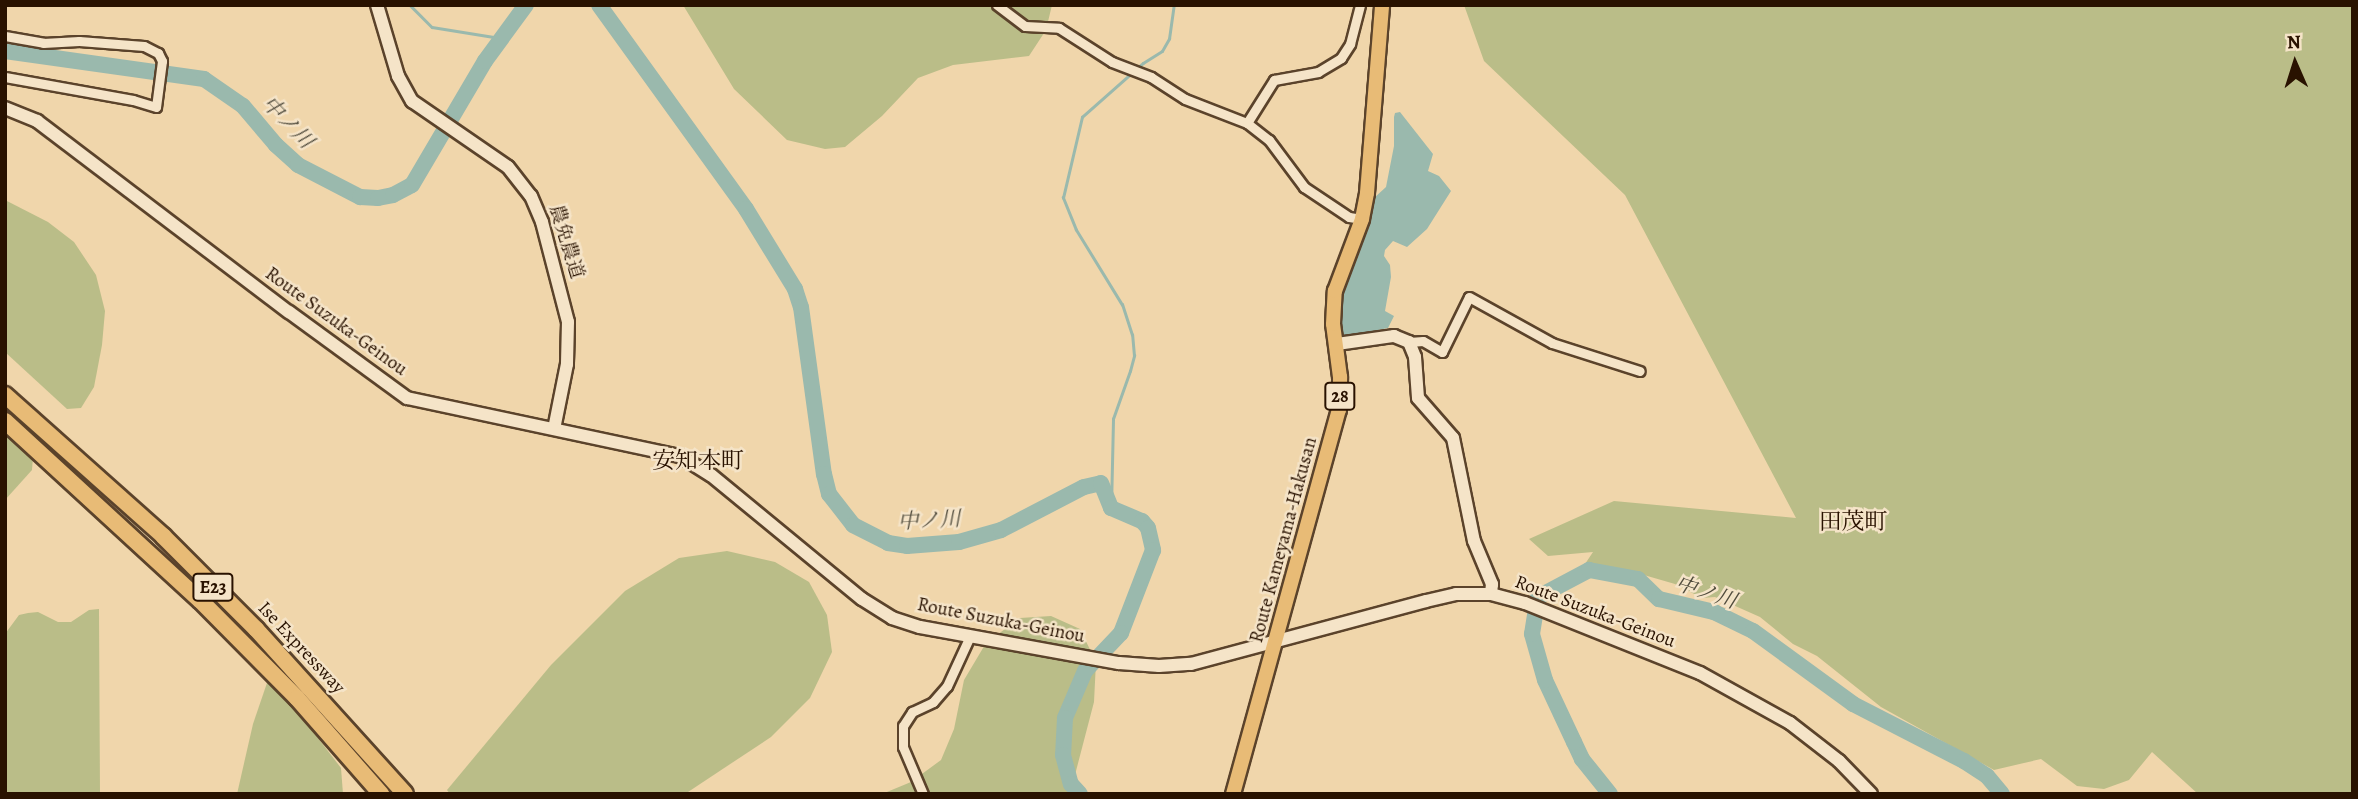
<!DOCTYPE html>
<html>
<head>
<meta charset="utf-8">
<style>
	body { margin:0 }
	#map { position:relative; width:2358px; height:799px; overflow:hidden; background:#f0d6ab; font-family:Alegreya,"Noto Serif JP",serif }
	div>[style] { position:absolute }
	[style*='--x'] { left:calc(var(--x)*1px); top:calc(var(--y)*1px); width:calc(var(--w)*1px); rotate:calc(var(--a)*1deg) }
	.green>* { inset:0; background:#babd88 }
	.water>* { inset:0; background:#9ab9ad }
	.stream>* { height:2.5px; margin:-1.25px; padding:0 1.25px; transform-origin:1.25px; border-radius:1.25px; background:#9ab9ad }
	.river>* { height:16px; margin:-8px; padding:0 8px; transform-origin:8px; border-radius:8px; background:#9ab9ad }
	.roads { filter:drop-shadow(2px 0 #5b432b) drop-shadow(-2px 0 #5b432b) drop-shadow(0 2px #5b432b) drop-shadow(0 -2px #5b432b) }
	.street>* { height:9px; margin:-4.5px; padding:0 4.5px; transform-origin:4.5px; border-radius:4.5px; background:#f5e4c8 }
	.secondary>* { height:12px; margin:-6px; padding:0 6px; transform-origin:6px; border-radius:6px; background:#f5e4c8 }
	.primary>* { height:14px; margin:-7px; padding:0 7px; transform-origin:7px; border-radius:7px; background:#e8bb76 }
	.highway>* { height:16px; margin:-8px; padding:0 8px; transform-origin:8px; border-radius:8px; background:#e8bb76 }
	span { translate:-50% -50%; white-space:nowrap; text-align:center; line-height:1.15; -webkit-text-stroke:5px #f5e4c8; paint-order:stroke }
	.shield-label span { padding:2px 5px; background:#f5e4c8; border:2px solid; border-radius:5px; -webkit-text-stroke-width:0 }
	.shield-label { font-size:18px; color:#291200; font-weight:700 }
	.street-label { font-size:19px; color:#291200 }
	.water-label { font-size:21px; color:#514c3d; font-style:italic }
	.quarter-label { font-size:23px; color:#291200 }
	.frame { position:absolute; inset:0; border:7px solid #291200; pointer-events:none }
	.north { position:absolute; left:2260px; top:28px; width:70px; height:70px; -webkit-text-stroke:5px #f5e4c8; paint-order:stroke; rotate:357deg; font-size:19px; font-weight:700; line-height:28px; text-align:center; color:#291200 }
	.north::after { content:''; display:block; margin:auto; width:24px; height:32px; background:#291200; clip-path:polygon(50% 0,100% 100%,50% 72%,0 100%) }
</style>
</head>
<body>
<div id="map">
	<div class="green">
		<div style="clip-path:polygon(683px 5px,1052px 5px,1046px 30px,1029px 56px,953px 65px,918px 78px,882px 116px,845px 147px,825px 149px,787px 140px,734px 89px)"></div>
		<div style="clip-path:polygon(1464px 5px,2353px 5px,2353px 794px,2198px 794px,2152px 752px,2129px 780px,2104px 789px,2077px 786px,2041px 759px,1994px 770px,1881px 707px,1817px 656px,1793px 644px,1760px 617px,1715px 597px,1702px 598px,1675px 584px,1630px 571px,1585px 564px,1593px 552px,1548px 556px,1529px 539px,1614px 501px,1796px 518px,1625px 195px,1484px 61px)"></div>
		<div style="clip-path:polygon(5px 200px,48px 222px,74px 242px,96px 275px,105px 311px,102px 345px,94px 387px,81px 408px,67px 409px,5px 352px)"></div>
		<div style="clip-path:polygon(5px 430px,33px 457px,32px 470px,5px 500px)"></div>
		<div style="clip-path:polygon(727px 551px,775px 562px,809px 582px,827px 615px,832px 652px,810px 698px,771px 737px,685px 794px,450px 794px,447px 790px,551px 665px,625px 591px,679px 558px)"></div>
		<div style="clip-path:polygon(99px 609px,100px 794px,5px 794px,5px 634px,19px 615px,28px 613px,38px 612px,58px 622px,71px 622px,89px 610px)"></div>
		<div style="clip-path:polygon(1051px 616px,1080px 629px,1096px 662px,1094px 702px,1070px 794px,882px 794px,911px 782px,941px 760px,954px 729px,964px 680px,986px 643px,1020px 618px)"></div>
		<div style="clip-path:polygon(268px 680px,298px 712px,341px 768px,343px 794px,237px 794px,253px 724px)"></div>
	</div>
	<div class="water">
		<div style="clip-path:polygon(1400px 112px,1433px 154px,1428px 171px,1439px 176px,1451px 191px,1427px 229px,1407px 247px,1393px 241px,1385px 250px,1384px 256px,1390px 265px,1391px 277px,1385px 311px,1394px 316px,1388px 328px,1345px 337px,1340px 333px,1339px 300px,1349px 262px,1370px 216px,1374px 198px,1386px 187px,1394px 146px,1394px 117px,1395px 113px)"></div>
	</div>
	<div class="stream">
		<div style="--x:410;--y:5;--w:31;--a:45"></div>
		<div style="--x:432;--y:27;--w:70;--a:9.1"></div>
		<div style="--x:1111;--y:508;--w:89;--a:-88.7"></div>
		<div style="--x:1113;--y:419;--w:51;--a:-70.5"></div>
		<div style="--x:1130;--y:371;--w:16;--a:-75"></div>
		<div style="--x:1134;--y:356;--w:21;--a:-95"></div>
		<div style="--x:1132;--y:335;--w:32;--a:-108"></div>
		<div style="--x:1122;--y:305;--w:88;--a:-121.5"></div>
		<div style="--x:1076;--y:230;--w:35;--a:-112"></div>
		<div style="--x:1063;--y:198;--w:83;--a:-76.8"></div>
		<div style="--x:1082;--y:117;--w:81;--a:-41.5"></div>
		<div style="--x:1143;--y:63;--w:22;--a:-32"></div>
		<div style="--x:1162;--y:51;--w:14;--a:-60"></div>
		<div style="--x:1169;--y:39;--w:34;--a:-82"></div>
	</div>
	<div class="river">
		<div style="--x:599;--y:5;--w:251;--a:54.2"></div>
		<div style="--x:746;--y:209;--w:94;--a:58.5"></div>
		<div style="--x:795;--y:289;--w:19;--a:72"></div>
		<div style="--x:801;--y:307;--w:169;--a:82.2"></div>
		<div style="--x:824;--y:474;--w:21;--a:76"></div>
		<div style="--x:829;--y:494;--w:39;--a:52"></div>
		<div style="--x:853;--y:525;--w:39;--a:27"></div>
		<div style="--x:888;--y:543;--w:19;--a:9"></div>
		<div style="--x:907;--y:546;--w:52;--a:-4.4"></div>
		<div style="--x:959;--y:542;--w:44;--a:-15.9"></div>
		<div style="--x:1001;--y:530;--w:93;--a:-27.4"></div>
		<div style="--x:1084;--y:487;--w:17;--a:-13"></div>
		<div style="--x:1101;--y:483;--w:27;--a:68"></div>
		<div style="--x:1111;--y:508;--w:34;--a:23"></div>
		<div style="--x:1142;--y:521;--w:9;--a:49"></div>
		<div style="--x:1148;--y:528;--w:23;--a:77"></div>
		<div style="--x:1153;--y:550;--w:89;--a:111.1"></div>
		<div style="--x:1121;--y:633;--w:52;--a:133.5"></div>
		<div style="--x:1085;--y:671;--w:51;--a:113.1"></div>
		<div style="--x:1065;--y:718;--w:37;--a:93"></div>
		<div style="--x:1063;--y:755;--w:30;--a:75"></div>
		<div style="--x:1071;--y:784;--w:13;--a:48"></div>
		<div style="--x:5;--y:51;--w:201;--a:8"></div>
		<div style="--x:204;--y:79;--w:47;--a:34.7"></div>
		<div style="--x:243;--y:106;--w:51;--a:49.8"></div>
		<div style="--x:276;--y:145;--w:30;--a:42"></div>
		<div style="--x:298;--y:165;--w:70;--a:27.3"></div>
		<div style="--x:360;--y:197;--w:18;--a:3"></div>
		<div style="--x:378;--y:198;--w:15;--a:-11"></div>
		<div style="--x:393;--y:195;--w:21;--a:-28"></div>
		<div style="--x:412;--y:185;--w:144;--a:-59.5"></div>
		<div style="--x:485;--y:61;--w:69;--a:-53.8"></div>
		<div style="--x:1610;--y:794;--w:45;--a:-128.7"></div>
		<div style="--x:1582;--y:759;--w:19;--a:-115"></div>
		<div style="--x:1574;--y:742;--w:68;--a:-115.1"></div>
		<div style="--x:1545;--y:680;--w:48;--a:-105.8"></div>
		<div style="--x:1532;--y:634;--w:37;--a:-81"></div>
		<div style="--x:1538;--y:597;--w:58;--a:-27.9"></div>
		<div style="--x:1589;--y:570;--w:50;--a:10.4"></div>
		<div style="--x:1638;--y:579;--w:29;--a:44"></div>
		<div style="--x:1659;--y:599;--w:57;--a:13.3"></div>
		<div style="--x:1714;--y:612;--w:43;--a:26"></div>
		<div style="--x:1753;--y:631;--w:124;--a:36.1"></div>
		<div style="--x:1853;--y:704;--w:125;--a:27.2"></div>
		<div style="--x:1964;--y:761;--w:27;--a:33"></div>
		<div style="--x:1987;--y:776;--w:23;--a:50"></div>
	</div>
	<div class="roads">
		<div class="street">
			<div style="--x:997;--y:5;--w:35;--a:37"></div>
			<div style="--x:1025;--y:26;--w:34;--a:3"></div>
			<div style="--x:1059;--y:28;--w:63;--a:32.7"></div>
			<div style="--x:1112;--y:62;--w:42;--a:21"></div>
			<div style="--x:1151;--y:77;--w:40;--a:32.9"></div>
			<div style="--x:1185;--y:99;--w:66;--a:21.2"></div>
			<div style="--x:1247;--y:123;--w:28;--a:38"></div>
			<div style="--x:1269;--y:140;--w:59;--a:53.3"></div>
			<div style="--x:1304;--y:187;--w:54;--a:33.7"></div>
			<div style="--x:1349;--y:217;--w:13;--a:9"></div>
			<div style="--x:5;--y:36;--w:39;--a:10"></div>
			<div style="--x:43;--y:43;--w:36;--a:-3"></div>
			<div style="--x:79;--y:41;--w:65;--a:4.4"></div>
			<div style="--x:144;--y:46;--w:16;--a:27"></div>
			<div style="--x:158;--y:53;--w:9;--a:63"></div>
			<div style="--x:162;--y:61;--w:46;--a:97.4"></div>
			<div style="--x:156;--y:107;--w:24;--a:-163"></div>
			<div style="--x:133;--y:100;--w:130;--a:-169.8"></div>
			<div style="--x:1247;--y:123;--w:51;--a:-57.9"></div>
			<div style="--x:1274;--y:80;--w:45;--a:-10.3"></div>
			<div style="--x:1318;--y:72;--w:27;--a:-31"></div>
			<div style="--x:1341;--y:58;--w:17;--a:-57"></div>
			<div style="--x:1350;--y:44;--w:40;--a:-75.6"></div>
			<div style="--x:1409;--y:342;--w:14;--a:-4"></div>
			<div style="--x:1423;--y:341;--w:22;--a:30"></div>
			<div style="--x:1442;--y:352;--w:61;--a:-63.9"></div>
			<div style="--x:1469;--y:297;--w:95;--a:29"></div>
			<div style="--x:1552;--y:343;--w:92;--a:17.7"></div>
			<div style="--x:923;--y:794;--w:51;--a:-113.1"></div>
			<div style="--x:903;--y:747;--w:21;--a:-90"></div>
			<div style="--x:903;--y:726;--w:17;--a:-57"></div>
			<div style="--x:912;--y:712;--w:23;--a:-25"></div>
			<div style="--x:933;--y:702;--w:21;--a:-49"></div>
			<div style="--x:947;--y:686;--w:55;--a:-65.3"></div>
		</div>
		<div class="secondary">
			<div style="--x:377;--y:5;--w:74;--a:73.5"></div>
			<div style="--x:398;--y:76;--w:29;--a:61"></div>
			<div style="--x:412;--y:101;--w:116;--a:34.5"></div>
			<div style="--x:508;--y:167;--w:37;--a:52"></div>
			<div style="--x:531;--y:196;--w:28;--a:67"></div>
			<div style="--x:542;--y:222;--w:103;--a:75.4"></div>
			<div style="--x:568;--y:322;--w:42;--a:91.4"></div>
			<div style="--x:567;--y:364;--w:66;--a:101.3"></div>
			<div style="--x:5;--y:108;--w:35;--a:22"></div>
			<div style="--x:37;--y:121;--w:316;--a:37.2"></div>
			<div style="--x:289;--y:312;--w:146;--a:36.1"></div>
			<div style="--x:407;--y:398;--w:279;--a:12"></div>
			<div style="--x:680;--y:456;--w:36;--a:32"></div>
			<div style="--x:711;--y:475;--w:195;--a:39.4"></div>
			<div style="--x:862;--y:599;--w:36;--a:32"></div>
			<div style="--x:892;--y:618;--w:29;--a:18"></div>
			<div style="--x:920;--y:627;--w:202;--a:10.3"></div>
			<div style="--x:1119;--y:663;--w:40;--a:4.3"></div>
			<div style="--x:1159;--y:666;--w:32;--a:-4"></div>
			<div style="--x:1191;--y:664;--w:243;--a:-15"></div>
			<div style="--x:1426;--y:601;--w:31;--a:-13"></div>
			<div style="--x:1456;--y:594;--w:35;--a:0"></div>
			<div style="--x:1491;--y:594;--w:35;--a:15"></div>
			<div style="--x:1525;--y:603;--w:188;--a:21.8"></div>
			<div style="--x:1700;--y:673;--w:103;--a:29.1"></div>
			<div style="--x:1790;--y:723;--w:62;--a:37.8"></div>
			<div style="--x:1839;--y:761;--w:46;--a:45.9"></div>
			<div style="--x:1337;--y:344;--w:58;--a:-8"></div>
			<div style="--x:1394;--y:336;--w:16;--a:22"></div>
			<div style="--x:1409;--y:342;--w:16;--a:68"></div>
			<div style="--x:1415;--y:357;--w:41;--a:85.8"></div>
			<div style="--x:1418;--y:398;--w:53;--a:48.8"></div>
			<div style="--x:1453;--y:438;--w:105;--a:78.5"></div>
			<div style="--x:1474;--y:541;--w:47;--a:67.3"></div>
			<div style="--x:1492;--y:584;--w:10;--a:96"></div>
		</div>
		<div class="primary">
			<div style="--x:1233;--y:794;--w:398;--a:-74.6"></div>
			<div style="--x:1339;--y:410;--w:33;--a:-88"></div>
			<div style="--x:1340;--y:377;--w:53;--a:-97.5"></div>
			<div style="--x:1333;--y:324;--w:33;--a:-87"></div>
			<div style="--x:1335;--y:291;--w:77;--a:-69.4"></div>
			<div style="--x:1362;--y:219;--w:26;--a:-79"></div>
			<div style="--x:1367;--y:193;--w:189;--a:-85.4"></div>
		</div>
		<div class="highway">
			<div style="--x:5;--y:395;--w:212;--a:41.7"></div>
			<div style="--x:163;--y:536;--w:132;--a:45"></div>
			<div style="--x:256;--y:629;--w:222;--a:47.9"></div>
			<div style="--x:5;--y:421;--w:265;--a:42.6"></div>
			<div style="--x:200;--y:600;--w:138;--a:45.3"></div>
			<div style="--x:297;--y:698;--w:128;--a:48.8"></div>
		</div>
	</div>
	<div class="shield-label">
		<span style="left:1340px;top:396px">28</span>
		<span style="left:213px;top:587px">E23</span>
	</div>
	<div class="street-label">
		<span style="left:566px;top:242px;rotate:73deg">農免農道</span>
		<span style="left:336px;top:322px;rotate:36deg">Route Suzuka-Geinou</span>
		<span style="left:1284px;top:540px;rotate:-75deg">Route Kameyama-Hakusan</span>
		<span style="left:1595px;top:612px;rotate:21deg">Route Suzuka-Geinou</span>
		<span style="left:1001px;top:621px;rotate:11deg">Route Suzuka-Geinou</span>
		<span style="left:301px;top:648px;rotate:47deg">Ise Expressway</span>
	</div>
	<div class="water-label">
		<span style="left:288px;top:122px;rotate:46deg">中ノ川</span>
		<span style="left:929px;top:520px;rotate:-3deg">中ノ川</span>
		<span style="left:1706px;top:592px;rotate:18deg">中ノ川</span>
	</div>
	<div class="quarter-label">
		<span style="left:698px;top:461px">安知本町</span>
		<span style="left:1853px;top:522px">田茂町</span>
	</div>
	<div class="frame"></div>
	<div class="north">N</div>
</div>
</body>
</html>
